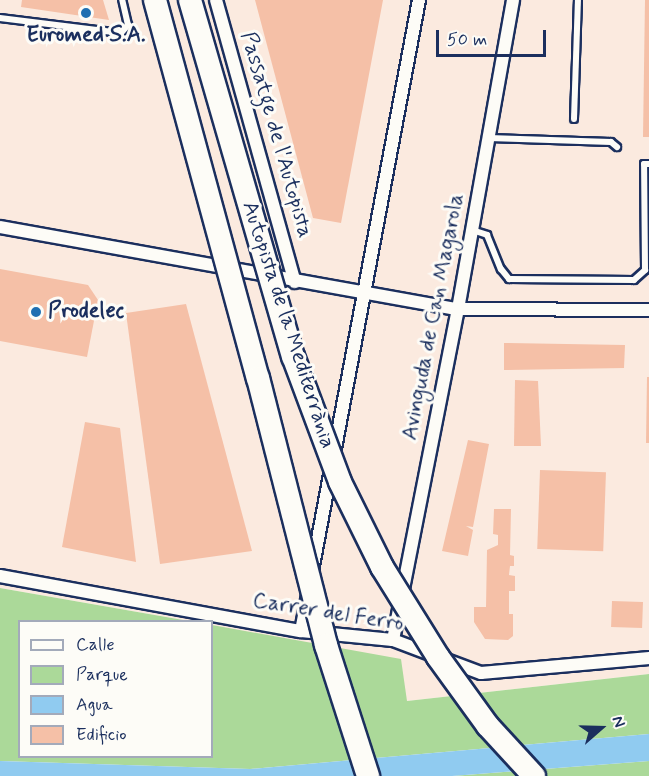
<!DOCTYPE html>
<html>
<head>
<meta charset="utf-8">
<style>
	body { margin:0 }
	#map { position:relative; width:649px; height:776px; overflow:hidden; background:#fdfcf7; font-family:Mynerve,sans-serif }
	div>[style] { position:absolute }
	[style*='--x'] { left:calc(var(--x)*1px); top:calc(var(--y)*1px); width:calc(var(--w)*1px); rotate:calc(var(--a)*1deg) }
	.built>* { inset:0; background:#fbeadf }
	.green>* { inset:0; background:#abd999 }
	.water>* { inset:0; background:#90cbf0 }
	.building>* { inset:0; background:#f5c0a7; transform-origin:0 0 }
	.roads { filter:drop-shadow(2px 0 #1b2f5e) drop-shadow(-2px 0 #1b2f5e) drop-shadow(0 2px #1b2f5e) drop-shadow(0 -2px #1b2f5e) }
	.service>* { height:6px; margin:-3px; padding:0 3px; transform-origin:3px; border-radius:3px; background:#fdfcf7 }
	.minor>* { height:12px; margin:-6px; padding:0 6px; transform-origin:6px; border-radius:6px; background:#fdfcf7 }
	.bridges { filter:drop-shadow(2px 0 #1b2f5e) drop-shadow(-2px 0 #1b2f5e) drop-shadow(0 2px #1b2f5e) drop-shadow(0 -2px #1b2f5e) }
	.motorway-bridge>* { height:22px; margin:-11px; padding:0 11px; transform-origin:11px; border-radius:11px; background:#fdfcf7 }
	.dots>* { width:16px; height:16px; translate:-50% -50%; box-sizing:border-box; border:3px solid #fdfcf7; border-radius:50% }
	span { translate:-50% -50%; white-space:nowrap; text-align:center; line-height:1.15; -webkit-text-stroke:6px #fdfcf7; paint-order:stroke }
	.poi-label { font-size:22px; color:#1b2f5e; font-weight:700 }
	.left { translate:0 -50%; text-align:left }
	.street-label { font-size:22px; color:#1b2f5e }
	.legend { position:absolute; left:18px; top:620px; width:195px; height:138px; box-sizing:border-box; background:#fdfcf7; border:2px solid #a3aaba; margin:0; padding:8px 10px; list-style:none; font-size:18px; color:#1b2f5e }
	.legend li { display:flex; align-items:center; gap:12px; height:30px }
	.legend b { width:30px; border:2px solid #a3aaba }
	.north { position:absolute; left:571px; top:698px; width:60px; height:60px; -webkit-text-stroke:4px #fdfcf7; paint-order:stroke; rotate:70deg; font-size:16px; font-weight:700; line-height:24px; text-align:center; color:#1b2f5e }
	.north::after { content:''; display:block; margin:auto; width:21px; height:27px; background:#1b2f5e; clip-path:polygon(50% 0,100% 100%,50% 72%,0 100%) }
	.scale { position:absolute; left:436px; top:30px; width:110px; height:27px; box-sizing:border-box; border:3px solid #1b2f5e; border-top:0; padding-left:8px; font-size:18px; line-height:21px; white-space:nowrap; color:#1b2f5e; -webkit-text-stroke:4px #fdfcf7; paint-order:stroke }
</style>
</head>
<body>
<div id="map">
	<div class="built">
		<div style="clip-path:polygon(0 0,649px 0,649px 674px,407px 701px,212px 625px,212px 622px,189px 621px,0 588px)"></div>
	</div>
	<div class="green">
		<div style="clip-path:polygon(0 588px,189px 621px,20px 622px,20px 756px,212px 756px,212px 625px,401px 659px,407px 701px,649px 674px,649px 734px,250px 769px,0 761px)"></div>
		<div style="clip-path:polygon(649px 761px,649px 776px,452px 776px)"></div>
	</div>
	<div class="water">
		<div style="clip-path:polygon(649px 734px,649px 761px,452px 776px,0 776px,0 761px,250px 769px)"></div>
	</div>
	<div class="building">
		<div style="clip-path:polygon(22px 0,103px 0,109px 20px,21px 7px)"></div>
		<div style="clip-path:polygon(255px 0,383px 0,341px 223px,313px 218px)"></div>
		<div style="clip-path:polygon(645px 0,649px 0,649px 137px,643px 137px)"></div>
		<div style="clip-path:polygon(0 269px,88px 285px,98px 300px,87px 357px,0 341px)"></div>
		<div style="clip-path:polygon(186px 304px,252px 551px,160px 564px,126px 313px)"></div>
		<div style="clip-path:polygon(504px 343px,625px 345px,624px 368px,504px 370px)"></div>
		<div style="clip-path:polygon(647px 377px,649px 377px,649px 443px,646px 443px)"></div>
		<div style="clip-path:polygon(515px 380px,538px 381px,541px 446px,514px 446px)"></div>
		<div style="clip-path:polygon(85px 422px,120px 428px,136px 562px,62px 547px)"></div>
		<div style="clip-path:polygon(468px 440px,489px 444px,473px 527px,466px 526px,473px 530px,468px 556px,442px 551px)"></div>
		<div style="left:540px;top:470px;width:66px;height:79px;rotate:2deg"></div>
		<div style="clip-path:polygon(494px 509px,511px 509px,510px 555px,514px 556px,514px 566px,510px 566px,509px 575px,515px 576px,515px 591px,509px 591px,509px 614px,513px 614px,513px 636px,508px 640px,485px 639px,474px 622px,474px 607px,486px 607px,487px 550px,498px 545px,498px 535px,493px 534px)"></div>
		<div style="left:612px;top:601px;width:31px;height:26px;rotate:2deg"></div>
	</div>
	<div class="roads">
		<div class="service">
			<div style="--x:0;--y:18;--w:122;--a:7.1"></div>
			<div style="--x:121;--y:33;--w:11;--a:-49"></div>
			<div style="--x:128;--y:25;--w:26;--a:-103"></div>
			<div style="--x:574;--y:119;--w:119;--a:-88.1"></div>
			<div style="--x:489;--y:138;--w:122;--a:1.9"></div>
			<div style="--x:611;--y:142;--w:8;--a:40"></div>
			<div style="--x:472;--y:230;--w:16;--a:18"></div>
			<div style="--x:487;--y:235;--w:37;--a:68"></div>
			<div style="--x:501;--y:269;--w:13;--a:51"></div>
			<div style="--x:509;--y:279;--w:125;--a:0.5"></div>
			<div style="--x:634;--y:280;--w:15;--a:-42"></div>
			<div style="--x:645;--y:270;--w:106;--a:-90.5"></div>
			<div style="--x:644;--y:164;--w:5;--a:0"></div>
		</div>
		<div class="minor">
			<div style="--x:216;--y:0;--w:293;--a:74.4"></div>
			<div style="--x:0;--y:227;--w:465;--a:10.2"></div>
			<div style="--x:458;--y:309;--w:191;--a:0.3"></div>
			<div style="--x:312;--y:571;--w:581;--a:-79.39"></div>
			<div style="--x:0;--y:576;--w:306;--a:10.4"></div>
			<div style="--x:301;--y:631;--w:92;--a:5.6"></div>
			<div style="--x:393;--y:640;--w:94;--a:20.6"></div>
			<div style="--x:481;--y:673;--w:169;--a:-5.1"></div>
			<div style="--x:301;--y:631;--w:38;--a:-79"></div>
			<div style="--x:393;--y:640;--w:337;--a:-78.9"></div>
			<div style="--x:458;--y:309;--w:314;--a:-79.9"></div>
		</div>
	</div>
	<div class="bridges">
		<div class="motorway-bridge">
			<div style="--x:155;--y:0;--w:392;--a:74.8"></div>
			<div style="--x:258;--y:378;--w:276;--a:75.7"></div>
			<div style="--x:326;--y:645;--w:138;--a:72.2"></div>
			<div style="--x:190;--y:0;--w:371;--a:73.9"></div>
			<div style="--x:293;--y:356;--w:134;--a:69.5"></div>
			<div style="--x:340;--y:482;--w:95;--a:63.7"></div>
			<div style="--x:382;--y:567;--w:106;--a:58.1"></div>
			<div style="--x:438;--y:657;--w:85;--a:54.1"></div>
			<div style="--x:488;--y:726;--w:68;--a:47.4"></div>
		</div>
	</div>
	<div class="dots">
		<div style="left:86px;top:13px;background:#1f6fb2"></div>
		<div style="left:36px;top:312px;background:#1f6fb2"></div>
	</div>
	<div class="poi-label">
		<span style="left:86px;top:36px">Euromed S.A.</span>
		<span class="left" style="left:48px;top:312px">Prodelec</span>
	</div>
	<div class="street-label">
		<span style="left:276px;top:135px;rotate:74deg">Passatge de l'Autopista</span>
		<span style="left:434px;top:317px;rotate:-79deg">Avinguda de Can Magarola</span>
		<span style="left:288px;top:325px;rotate:72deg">Autopista de la Mediterrània</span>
		<span style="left:328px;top:613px;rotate:9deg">Carrer del Ferro</span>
	</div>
	<ul class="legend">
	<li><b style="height:8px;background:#fdfcf7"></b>Calle</li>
	<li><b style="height:16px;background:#abd999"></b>Parque</li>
	<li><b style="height:16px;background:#90cbf0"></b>Agua</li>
	<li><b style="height:16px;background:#f5c0a7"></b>Edificio</li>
	</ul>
	<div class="north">N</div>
	<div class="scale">50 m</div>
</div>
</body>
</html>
